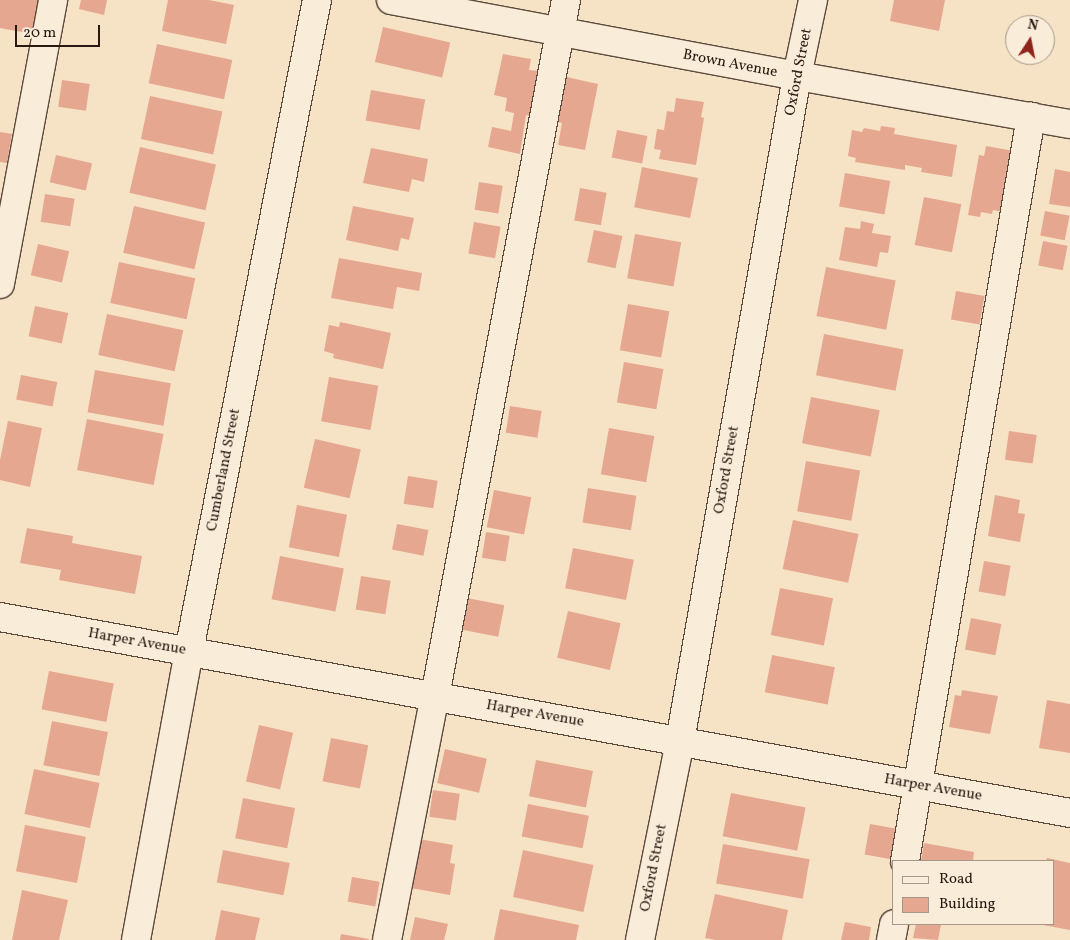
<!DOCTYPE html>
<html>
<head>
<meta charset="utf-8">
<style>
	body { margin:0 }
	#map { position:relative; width:1070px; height:940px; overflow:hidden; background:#f6e2c5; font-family:Vollkorn,serif }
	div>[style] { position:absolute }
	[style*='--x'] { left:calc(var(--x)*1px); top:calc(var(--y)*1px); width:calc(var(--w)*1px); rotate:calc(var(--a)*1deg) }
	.building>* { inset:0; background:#e6a791; transform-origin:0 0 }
	.roads { filter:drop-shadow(1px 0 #5c4a3d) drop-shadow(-1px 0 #5c4a3d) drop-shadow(0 1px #5c4a3d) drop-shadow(0 -1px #5c4a3d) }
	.minor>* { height:28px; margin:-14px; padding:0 14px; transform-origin:14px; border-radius:14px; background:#f9ecd9 }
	span { translate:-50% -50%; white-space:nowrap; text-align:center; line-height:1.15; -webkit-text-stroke:5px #f9ecd9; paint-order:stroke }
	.street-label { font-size:15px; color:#281810 }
	.legend { position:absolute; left:892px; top:860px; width:162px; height:65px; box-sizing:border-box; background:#f9ecd9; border:1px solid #a59789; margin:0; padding:6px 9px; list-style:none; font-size:15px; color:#281810 }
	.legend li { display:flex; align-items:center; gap:10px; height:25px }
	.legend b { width:25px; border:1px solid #a59789 }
	.north { position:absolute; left:1005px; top:15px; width:50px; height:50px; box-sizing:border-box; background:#f9ecd9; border:1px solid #a59789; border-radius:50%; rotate:11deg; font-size:14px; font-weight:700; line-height:20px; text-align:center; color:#281810 }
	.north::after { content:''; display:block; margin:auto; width:18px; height:22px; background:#8f2418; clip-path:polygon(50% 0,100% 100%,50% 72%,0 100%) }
	.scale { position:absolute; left:15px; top:25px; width:85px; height:22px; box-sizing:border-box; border:2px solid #281810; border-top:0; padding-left:6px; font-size:15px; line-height:18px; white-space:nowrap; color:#281810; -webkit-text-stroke:4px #f9ecd9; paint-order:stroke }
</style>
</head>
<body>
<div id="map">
	<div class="building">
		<div style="clip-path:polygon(0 0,38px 0,33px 34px,0 28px)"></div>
		<div style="clip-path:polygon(81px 0,107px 0,104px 15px,79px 9px)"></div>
		<div style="clip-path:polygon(168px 0,209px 0,234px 5px,226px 44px,162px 31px)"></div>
		<div style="clip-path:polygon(894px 0,945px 0,939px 31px,890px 21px)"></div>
		<div style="left:383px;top:27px;width:69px;height:36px;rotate:13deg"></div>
		<div style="left:157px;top:44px;width:77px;height:40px;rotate:12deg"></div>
		<div style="clip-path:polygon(503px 54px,531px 59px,529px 70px,539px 71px,530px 116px,526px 115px,520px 154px,488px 147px,492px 127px,511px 131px,514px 113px,505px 111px,507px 98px,494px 95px)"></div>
		<div style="clip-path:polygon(562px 76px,598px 84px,585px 150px,558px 145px,562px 123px,553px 121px)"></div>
		<div style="left:62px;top:80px;width:28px;height:27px;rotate:8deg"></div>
		<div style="left:371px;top:90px;width:55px;height:31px;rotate:10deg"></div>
		<div style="left:150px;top:96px;width:74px;height:44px;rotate:12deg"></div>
		<div style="clip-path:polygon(676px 98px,704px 102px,701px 117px,704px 118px,696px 165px,659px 159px,661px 150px,654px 149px,657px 129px,664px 130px,667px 111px,674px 112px)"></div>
		<div style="clip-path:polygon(881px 126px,895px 128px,894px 134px,957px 145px,952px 177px,921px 172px,922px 168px,905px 165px,905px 170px,855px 162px,856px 158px,848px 156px,852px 130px,862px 132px,864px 128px,880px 131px)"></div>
		<div style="left:617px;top:130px;width:31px;height:28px;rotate:11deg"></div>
		<div style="clip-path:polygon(0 132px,12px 134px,7px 163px,0 162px)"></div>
		<div style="clip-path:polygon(986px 146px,1014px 151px,1007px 213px,993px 210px,992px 214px,981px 212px,980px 217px,968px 215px,979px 155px,984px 156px)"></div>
		<div style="left:140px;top:147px;width:78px;height:47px;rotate:13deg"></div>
		<div style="clip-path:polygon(371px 148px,428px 159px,424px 182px,412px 179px,409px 192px,363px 183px)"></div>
		<div style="left:56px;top:155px;width:37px;height:28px;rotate:13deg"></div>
		<div style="left:642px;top:167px;width:57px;height:41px;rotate:11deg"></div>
		<div style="clip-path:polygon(1055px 169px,1070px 172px,1070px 207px,1049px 204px)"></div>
		<div style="left:845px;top:173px;width:46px;height:34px;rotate:10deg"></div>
		<div style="left:479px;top:182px;width:24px;height:28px;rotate:9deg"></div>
		<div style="left:580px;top:188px;width:27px;height:33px;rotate:10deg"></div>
		<div style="left:45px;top:194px;width:30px;height:28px;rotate:9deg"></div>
		<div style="left:924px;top:197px;width:38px;height:49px;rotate:11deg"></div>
		<div style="left:134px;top:206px;width:73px;height:48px;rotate:13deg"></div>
		<div style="clip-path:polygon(353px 206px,414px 218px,409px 240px,401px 238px,398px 251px,346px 240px)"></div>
		<div style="left:1045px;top:211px;width:25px;height:25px;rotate:11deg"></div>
		<div style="clip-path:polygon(861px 221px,874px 224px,872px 233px,891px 236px,888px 253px,880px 252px,877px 267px,839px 260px,845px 227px,860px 229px)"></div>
		<div style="left:474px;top:222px;width:27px;height:32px;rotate:10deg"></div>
		<div style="left:594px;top:230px;width:29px;height:33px;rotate:12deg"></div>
		<div style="left:635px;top:234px;width:47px;height:45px;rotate:10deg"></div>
		<div style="left:1043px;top:241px;width:25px;height:25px;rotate:11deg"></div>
		<div style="left:38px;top:244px;width:32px;height:32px;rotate:13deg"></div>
		<div style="clip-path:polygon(339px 258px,422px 273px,419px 291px,397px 287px,393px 309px,331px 298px)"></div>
		<div style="left:119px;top:262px;width:78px;height:42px;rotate:12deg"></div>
		<div style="left:826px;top:267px;width:71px;height:50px;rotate:11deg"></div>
		<div style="left:956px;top:291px;width:29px;height:29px;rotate:10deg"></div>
		<div style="left:628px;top:304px;width:42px;height:47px;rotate:10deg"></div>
		<div style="left:35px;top:306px;width:34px;height:31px;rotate:12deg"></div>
		<div style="left:107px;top:314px;width:78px;height:42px;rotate:12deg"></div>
		<div style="clip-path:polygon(340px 322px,391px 333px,383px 369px,333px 358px,334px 354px,324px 351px,329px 325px,339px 327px)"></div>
		<div style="left:824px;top:334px;width:81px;height:42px;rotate:11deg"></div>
		<div style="left:624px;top:362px;width:40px;height:41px;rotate:10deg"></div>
		<div style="left:95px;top:370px;width:77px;height:43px;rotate:10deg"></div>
		<div style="left:21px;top:375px;width:37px;height:25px;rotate:11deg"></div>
		<div style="left:329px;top:377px;width:50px;height:45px;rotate:10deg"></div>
		<div style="left:811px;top:397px;width:70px;height:47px;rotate:11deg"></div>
		<div style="left:510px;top:406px;width:32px;height:27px;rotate:9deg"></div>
		<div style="left:87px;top:419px;width:78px;height:52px;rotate:11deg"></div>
		<div style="clip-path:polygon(8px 421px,42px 428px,30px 487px,0 480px,0 460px)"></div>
		<div style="left:609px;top:428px;width:46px;height:47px;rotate:10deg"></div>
		<div style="left:1009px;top:431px;width:28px;height:29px;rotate:8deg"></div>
		<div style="left:315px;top:439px;width:47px;height:50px;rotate:13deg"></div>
		<div style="left:806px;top:461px;width:55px;height:51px;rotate:10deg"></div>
		<div style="left:408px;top:476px;width:30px;height:28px;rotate:9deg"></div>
		<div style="left:588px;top:488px;width:49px;height:35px;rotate:9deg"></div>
		<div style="left:494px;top:490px;width:38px;height:38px;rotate:11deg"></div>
		<div style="clip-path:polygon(995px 495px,1020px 500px,1018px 513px,1025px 514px,1020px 542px,988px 536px)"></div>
		<div style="left:297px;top:505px;width:51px;height:43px;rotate:11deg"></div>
		<div style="left:793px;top:520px;width:67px;height:50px;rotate:12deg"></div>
		<div style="left:397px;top:524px;width:32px;height:26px;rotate:11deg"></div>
		<div style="clip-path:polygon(27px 528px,73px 536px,72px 543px,142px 556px,135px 594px,59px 580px,61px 570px,20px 563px)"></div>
		<div style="left:486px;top:532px;width:24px;height:26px;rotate:9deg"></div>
		<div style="left:573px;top:548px;width:62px;height:41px;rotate:11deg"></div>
		<div style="left:280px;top:556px;width:65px;height:44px;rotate:11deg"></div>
		<div style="left:984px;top:561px;width:27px;height:31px;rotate:10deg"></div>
		<div style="left:361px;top:576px;width:30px;height:34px;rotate:9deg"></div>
		<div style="left:780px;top:588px;width:54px;height:48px;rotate:11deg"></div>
		<div style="left:467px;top:598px;width:38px;height:32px;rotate:11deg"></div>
		<div style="left:568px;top:611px;width:54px;height:48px;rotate:13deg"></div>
		<div style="left:971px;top:618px;width:31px;height:32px;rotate:11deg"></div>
		<div style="left:772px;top:655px;width:64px;height:38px;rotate:11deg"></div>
		<div style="left:49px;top:671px;width:66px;height:39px;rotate:11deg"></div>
		<div style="clip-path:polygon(962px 690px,998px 696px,990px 734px,949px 727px,955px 695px,961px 696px)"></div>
		<div style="clip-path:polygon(1047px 700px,1070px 704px,1070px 753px,1039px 748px)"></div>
		<div style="left:52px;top:721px;width:57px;height:45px;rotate:11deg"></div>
		<div style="left:259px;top:725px;width:35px;height:58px;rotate:13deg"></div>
		<div style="left:331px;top:738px;width:38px;height:44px;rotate:11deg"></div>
		<div style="left:445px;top:749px;width:43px;height:35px;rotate:13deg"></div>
		<div style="left:536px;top:760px;width:58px;height:37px;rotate:11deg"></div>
		<div style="left:34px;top:769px;width:67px;height:46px;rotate:12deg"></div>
		<div style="left:433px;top:790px;width:27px;height:27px;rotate:8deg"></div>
		<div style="left:731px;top:793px;width:76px;height:44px;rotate:11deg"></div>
		<div style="left:243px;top:798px;width:53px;height:41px;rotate:11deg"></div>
		<div style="left:528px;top:804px;width:62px;height:33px;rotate:11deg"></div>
		<div style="left:870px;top:824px;width:27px;height:31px;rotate:10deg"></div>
		<div style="left:25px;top:825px;width:62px;height:47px;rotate:11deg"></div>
		<div style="clip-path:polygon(419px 839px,453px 845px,450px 863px,455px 864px,450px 895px,411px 888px)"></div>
		<div style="clip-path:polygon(924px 843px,974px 852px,973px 861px,921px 861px)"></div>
		<div style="left:723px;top:844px;width:88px;height:40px;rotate:10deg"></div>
		<div style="left:223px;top:850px;width:68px;height:33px;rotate:11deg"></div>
		<div style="left:523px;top:850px;width:72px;height:48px;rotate:12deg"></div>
		<div style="clip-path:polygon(1047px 858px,1070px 863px,1070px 930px,1043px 925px,1054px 924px,1054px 861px,1046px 861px)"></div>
		<div style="left:352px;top:877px;width:28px;height:25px;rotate:10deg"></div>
		<div style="clip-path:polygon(22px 890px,68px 900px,59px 940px,12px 940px)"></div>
		<div style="clip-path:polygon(715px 894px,788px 910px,782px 940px,716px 940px,705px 938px)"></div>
		<div style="clip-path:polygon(500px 909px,579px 925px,576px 940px,494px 940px)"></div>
		<div style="clip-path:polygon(221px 910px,260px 918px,255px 940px,215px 940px)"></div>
		<div style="clip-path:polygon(415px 917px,448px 924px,444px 940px,410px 940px)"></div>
		<div style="clip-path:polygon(845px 922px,871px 927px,869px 940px,841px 940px)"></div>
		<div style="clip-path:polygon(916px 924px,941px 925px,938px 940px,913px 938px)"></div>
		<div style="clip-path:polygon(341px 934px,369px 939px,369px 940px,340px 940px)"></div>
	</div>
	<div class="roads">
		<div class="minor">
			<div style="--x:391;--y:0;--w:413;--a:10.6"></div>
			<div style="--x:797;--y:76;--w:277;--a:10"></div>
			<div style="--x:0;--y:284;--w:289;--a:-79.4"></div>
			<div style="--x:0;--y:617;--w:1088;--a:10.38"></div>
			<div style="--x:905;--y:861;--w:755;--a:-80.39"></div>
			<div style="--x:136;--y:940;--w:294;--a:-79.6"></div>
			<div style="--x:189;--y:651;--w:663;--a:-78.88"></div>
			<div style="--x:387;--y:940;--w:249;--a:-78.9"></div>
			<div style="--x:435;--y:696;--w:708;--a:-79.34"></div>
			<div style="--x:640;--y:940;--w:203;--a:-78.6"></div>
			<div style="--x:680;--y:741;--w:675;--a:-80.02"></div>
			<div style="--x:797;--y:76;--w:78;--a:-78.1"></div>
			<div style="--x:891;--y:940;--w:16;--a:-79"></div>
		</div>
	</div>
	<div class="street-label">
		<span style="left:730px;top:64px;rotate:11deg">Brown Avenue</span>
		<span style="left:799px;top:72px;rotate:-79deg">Oxford Street</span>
		<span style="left:224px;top:470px;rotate:-79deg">Cumberland Street</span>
		<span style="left:727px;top:470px;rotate:-80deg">Oxford Street</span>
		<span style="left:137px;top:642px;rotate:10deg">Harper Avenue</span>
		<span style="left:535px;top:714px;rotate:10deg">Harper Avenue</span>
		<span style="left:933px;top:788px;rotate:10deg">Harper Avenue</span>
		<span style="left:654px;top:868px;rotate:-79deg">Oxford Street</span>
	</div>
	<ul class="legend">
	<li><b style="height:6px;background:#f9ecd9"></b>Road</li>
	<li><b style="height:14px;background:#e6a791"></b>Building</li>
	</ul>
	<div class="north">N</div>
	<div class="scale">20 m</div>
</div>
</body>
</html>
